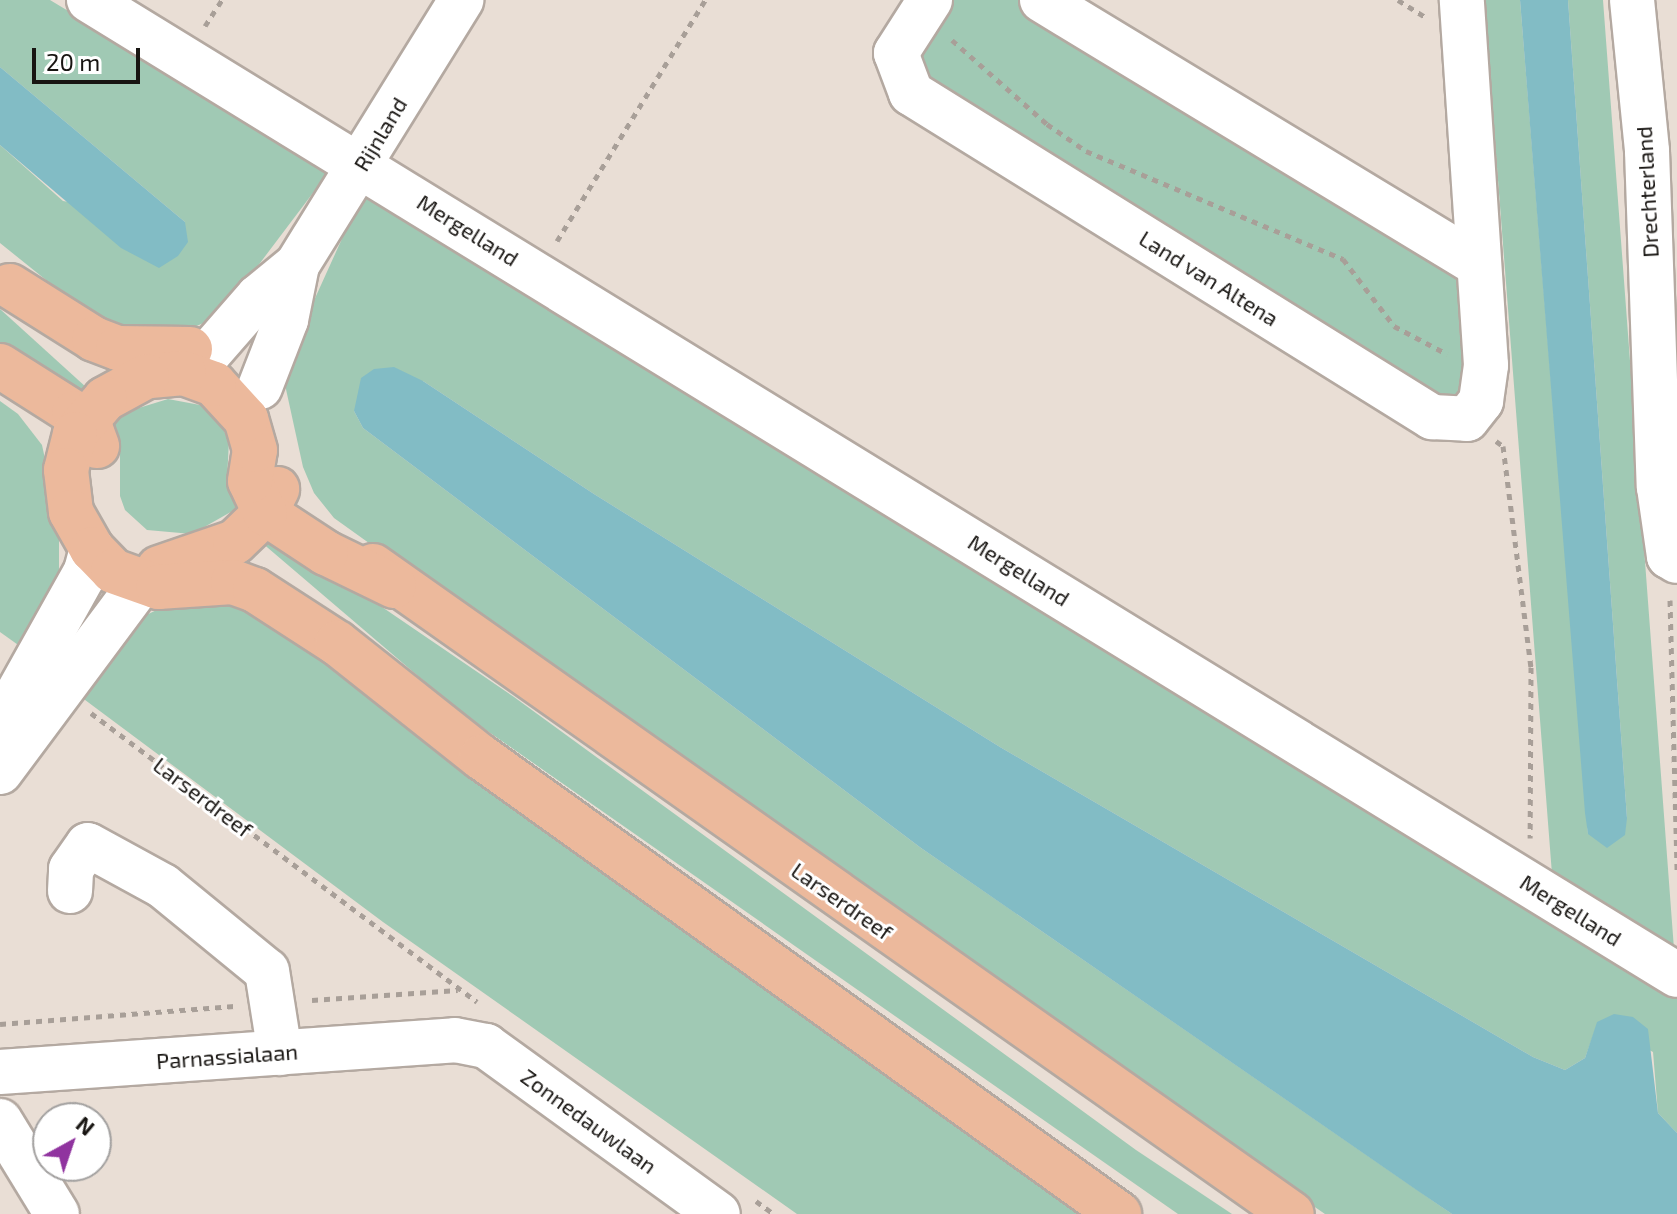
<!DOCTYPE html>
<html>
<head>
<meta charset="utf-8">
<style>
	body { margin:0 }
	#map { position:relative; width:1677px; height:1214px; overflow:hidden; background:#e9ded5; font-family:"Exo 2",sans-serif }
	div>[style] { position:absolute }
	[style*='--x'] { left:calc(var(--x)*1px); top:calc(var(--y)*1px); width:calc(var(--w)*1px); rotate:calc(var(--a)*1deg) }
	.green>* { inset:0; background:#a0c9b4 }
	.water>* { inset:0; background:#82bcc5 }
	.path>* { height:5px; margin-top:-2.5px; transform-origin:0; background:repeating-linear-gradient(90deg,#a89f98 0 6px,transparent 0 12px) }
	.roads { filter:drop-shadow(2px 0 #b4a9a1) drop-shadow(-2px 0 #b4a9a1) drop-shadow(0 2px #b4a9a1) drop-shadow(0 -2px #b4a9a1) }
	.minor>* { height:44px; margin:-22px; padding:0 22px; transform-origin:22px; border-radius:22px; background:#fff }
	.major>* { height:44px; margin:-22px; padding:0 22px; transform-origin:22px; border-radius:22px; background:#ecb99c }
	span { translate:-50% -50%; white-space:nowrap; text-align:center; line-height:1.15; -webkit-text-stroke:6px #fff; paint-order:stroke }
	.street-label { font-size:22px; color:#181512 }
	.north { position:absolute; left:32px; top:1102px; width:80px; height:80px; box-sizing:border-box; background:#fff; border:2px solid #a3a1a0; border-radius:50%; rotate:40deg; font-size:22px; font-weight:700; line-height:32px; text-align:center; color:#181512 }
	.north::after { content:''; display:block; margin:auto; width:28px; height:36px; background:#90349f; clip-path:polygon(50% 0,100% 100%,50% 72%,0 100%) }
	.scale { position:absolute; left:32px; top:48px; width:108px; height:36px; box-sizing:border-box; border:4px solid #181512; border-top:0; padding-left:10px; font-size:24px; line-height:28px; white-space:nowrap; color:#181512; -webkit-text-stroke:6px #fff; paint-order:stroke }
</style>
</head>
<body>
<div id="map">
	<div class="green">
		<div style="clip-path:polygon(0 0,50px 0,331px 169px,220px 316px,187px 330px,102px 325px,0 243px,0 145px,63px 201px,185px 222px,0 67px)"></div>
		<div style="clip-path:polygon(949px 0,1022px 0,1464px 272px,1477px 439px,900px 80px)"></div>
		<div style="clip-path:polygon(1484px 0,1520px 0,1588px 834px,1627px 818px,1568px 0,1603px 0,1674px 949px,1552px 874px)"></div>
		<div style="clip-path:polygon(365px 188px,1677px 989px,1677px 1133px,1658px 1113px,1653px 1052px,1598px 1022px,1585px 1058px,1565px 1070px,1533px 1057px,1000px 747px,594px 494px,423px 381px,354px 411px,363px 428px,921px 848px,1452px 1214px,1325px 1214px,869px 901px,334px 518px,314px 493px,303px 467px,282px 371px)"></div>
		<div style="clip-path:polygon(0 309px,87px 388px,79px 400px,0 343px)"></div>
		<div style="clip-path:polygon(168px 399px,200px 405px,216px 417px,229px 440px,227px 480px,236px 509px,192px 534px,147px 530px,125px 510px,120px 496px,120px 446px,113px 424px,129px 411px)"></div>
		<div style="clip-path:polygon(0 401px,18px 414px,42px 445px,59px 524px,59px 583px,28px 652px,0 632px)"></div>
		<div style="clip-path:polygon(272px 532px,514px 697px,1136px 1150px,1232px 1214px,1178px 1214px,459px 711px,261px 542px)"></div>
		<div style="clip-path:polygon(233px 598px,265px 616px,418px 734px,1082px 1214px,797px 1214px,383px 922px,69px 688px,127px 624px,161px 608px)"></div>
	</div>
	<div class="water">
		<div style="clip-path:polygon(1520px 0,1568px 0,1627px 818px,1625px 835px,1607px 848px,1588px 834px,1585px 813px)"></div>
		<div style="clip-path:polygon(0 67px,185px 222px,188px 242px,178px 256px,159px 268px,121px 248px,0 145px)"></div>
		<div style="clip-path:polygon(394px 367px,423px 381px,594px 494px,1000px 747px,1533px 1057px,1565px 1070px,1585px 1058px,1597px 1022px,1614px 1014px,1633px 1017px,1648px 1029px,1658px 1113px,1677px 1133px,1677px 1214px,1452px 1214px,1418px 1191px,921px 848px,363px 428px,354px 411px,361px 378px,374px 369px)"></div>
	</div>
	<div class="path">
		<div style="--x:1398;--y:0;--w:31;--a:32"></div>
		<div style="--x:205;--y:26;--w:31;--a:-57"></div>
		<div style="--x:952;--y:40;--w:127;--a:41.5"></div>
		<div style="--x:1047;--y:124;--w:47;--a:34.7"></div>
		<div style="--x:1086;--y:151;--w:279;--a:22.8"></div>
		<div style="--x:1343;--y:259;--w:84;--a:52.7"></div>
		<div style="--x:1394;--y:326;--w:60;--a:27.8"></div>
		<div style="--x:557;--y:241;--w:283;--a:-58.4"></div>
		<div style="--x:1496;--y:441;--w:9;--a:36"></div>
		<div style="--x:1503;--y:446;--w:223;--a:82.8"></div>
		<div style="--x:1531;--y:667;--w:171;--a:90.3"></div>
		<div style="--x:1670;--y:600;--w:275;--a:88.5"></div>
		<div style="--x:91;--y:713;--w:482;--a:36.8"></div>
		<div style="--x:312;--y:1000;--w:146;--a:-3.9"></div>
		<div style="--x:0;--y:1024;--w:235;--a:-4.4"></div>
		<div style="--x:756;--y:1201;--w:22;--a:36"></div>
	</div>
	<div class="roads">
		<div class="minor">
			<div style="--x:89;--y:0;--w:1863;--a:31.55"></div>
			<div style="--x:930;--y:0;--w:63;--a:122.7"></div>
			<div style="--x:896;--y:53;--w:43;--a:69.4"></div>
			<div style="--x:911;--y:93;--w:614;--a:31.88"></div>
			<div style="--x:1432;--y:417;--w:35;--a:3"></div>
			<div style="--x:1467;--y:419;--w:23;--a:-52"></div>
			<div style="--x:1481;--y:401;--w:36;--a:-82"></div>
			<div style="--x:1486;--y:365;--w:366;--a:-93.8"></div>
			<div style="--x:1042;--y:0;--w:511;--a:31.23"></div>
			<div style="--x:1632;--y:0;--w:152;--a:84.3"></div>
			<div style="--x:1647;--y:151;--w:336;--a:88"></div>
			<div style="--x:1659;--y:487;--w:70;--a:81.8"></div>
			<div style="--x:1669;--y:556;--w:9;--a:32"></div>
			<div style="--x:210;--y:352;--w:73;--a:-48.9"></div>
			<div style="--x:258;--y:297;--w:50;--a:-39.4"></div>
			<div style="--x:297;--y:265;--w:312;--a:-58.2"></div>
			<div style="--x:260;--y:387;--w:72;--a:-68.8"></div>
			<div style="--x:286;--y:320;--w:56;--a:-78.7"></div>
			<div style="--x:0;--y:725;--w:176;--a:-60.8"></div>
			<div style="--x:86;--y:571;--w:23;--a:-75"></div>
			<div style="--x:0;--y:772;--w:234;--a:-53.3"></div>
			<div style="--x:70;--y:891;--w:22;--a:-87"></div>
			<div style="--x:71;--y:869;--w:29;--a:-55"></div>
			<div style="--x:88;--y:845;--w:85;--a:28.7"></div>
			<div style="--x:163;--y:886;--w:134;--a:39.3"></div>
			<div style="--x:267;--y:971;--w:83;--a:81"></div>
			<div style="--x:0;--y:1072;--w:456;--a:-4"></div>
			<div style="--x:455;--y:1040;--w:32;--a:11"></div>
			<div style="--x:486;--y:1046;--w:286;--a:35.9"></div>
			<div style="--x:0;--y:1121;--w:109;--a:58.5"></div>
		</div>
		<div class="major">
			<div style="--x:10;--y:286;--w:99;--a:32.2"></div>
			<div style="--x:94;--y:339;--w:26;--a:21"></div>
			<div style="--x:118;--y:348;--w:72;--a:0.8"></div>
			<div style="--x:0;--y:366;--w:88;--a:32.4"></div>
			<div style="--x:74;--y:413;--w:26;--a:47"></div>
			<div style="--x:92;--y:432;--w:15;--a:70"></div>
			<div style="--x:373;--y:566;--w:1124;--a:35.19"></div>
			<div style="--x:159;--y:568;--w:80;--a:-18.9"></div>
			<div style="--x:235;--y:542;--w:42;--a:-44"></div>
			<div style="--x:265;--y:513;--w:27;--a:-63"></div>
			<div style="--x:394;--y:586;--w:76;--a:-154.1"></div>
			<div style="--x:326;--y:553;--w:73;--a:-146.7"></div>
			<div style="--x:265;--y:513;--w:35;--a:-115"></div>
			<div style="--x:250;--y:481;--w:31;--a:-81"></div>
			<div style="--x:255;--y:450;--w:32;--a:-106"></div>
			<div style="--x:246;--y:419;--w:47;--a:-132.4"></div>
			<div style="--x:214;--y:384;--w:32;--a:-160"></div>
			<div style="--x:184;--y:373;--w:37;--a:175"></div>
			<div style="--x:147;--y:376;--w:48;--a:151.3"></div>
			<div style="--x:105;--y:399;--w:46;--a:130.6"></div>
			<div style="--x:75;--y:434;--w:37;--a:104"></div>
			<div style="--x:66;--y:470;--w:42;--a:83.2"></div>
			<div style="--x:71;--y:512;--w:43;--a:60.4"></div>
			<div style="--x:92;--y:549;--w:30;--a:46"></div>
			<div style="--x:113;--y:571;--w:48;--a:19.6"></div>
			<div style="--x:158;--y:587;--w:75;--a:-3.8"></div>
			<div style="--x:233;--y:582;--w:23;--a:20"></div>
			<div style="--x:255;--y:590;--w:98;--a:32.9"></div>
			<div style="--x:337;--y:643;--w:184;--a:38.4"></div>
			<div style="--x:481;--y:757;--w:785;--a:35.61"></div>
		</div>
	</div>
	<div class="street-label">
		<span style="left:380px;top:134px;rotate:-59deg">Rijnland</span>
		<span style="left:1647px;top:192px;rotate:-93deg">Drechterland</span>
		<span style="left:468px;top:230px;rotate:32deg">Mergelland</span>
		<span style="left:1209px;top:278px;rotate:32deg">Land van Altena</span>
		<span style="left:1019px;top:570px;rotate:32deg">Mergelland</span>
		<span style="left:203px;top:797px;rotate:37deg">Larserdreef</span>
		<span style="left:842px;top:901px;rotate:35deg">Larserdreef</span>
		<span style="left:1571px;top:910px;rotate:32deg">Mergelland</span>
		<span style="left:227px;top:1056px;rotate:-4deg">Parnassialaan</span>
		<span style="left:589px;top:1121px;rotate:36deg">Zonnedauwlaan</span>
	</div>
	<div class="north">N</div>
	<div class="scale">20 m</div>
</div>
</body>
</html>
